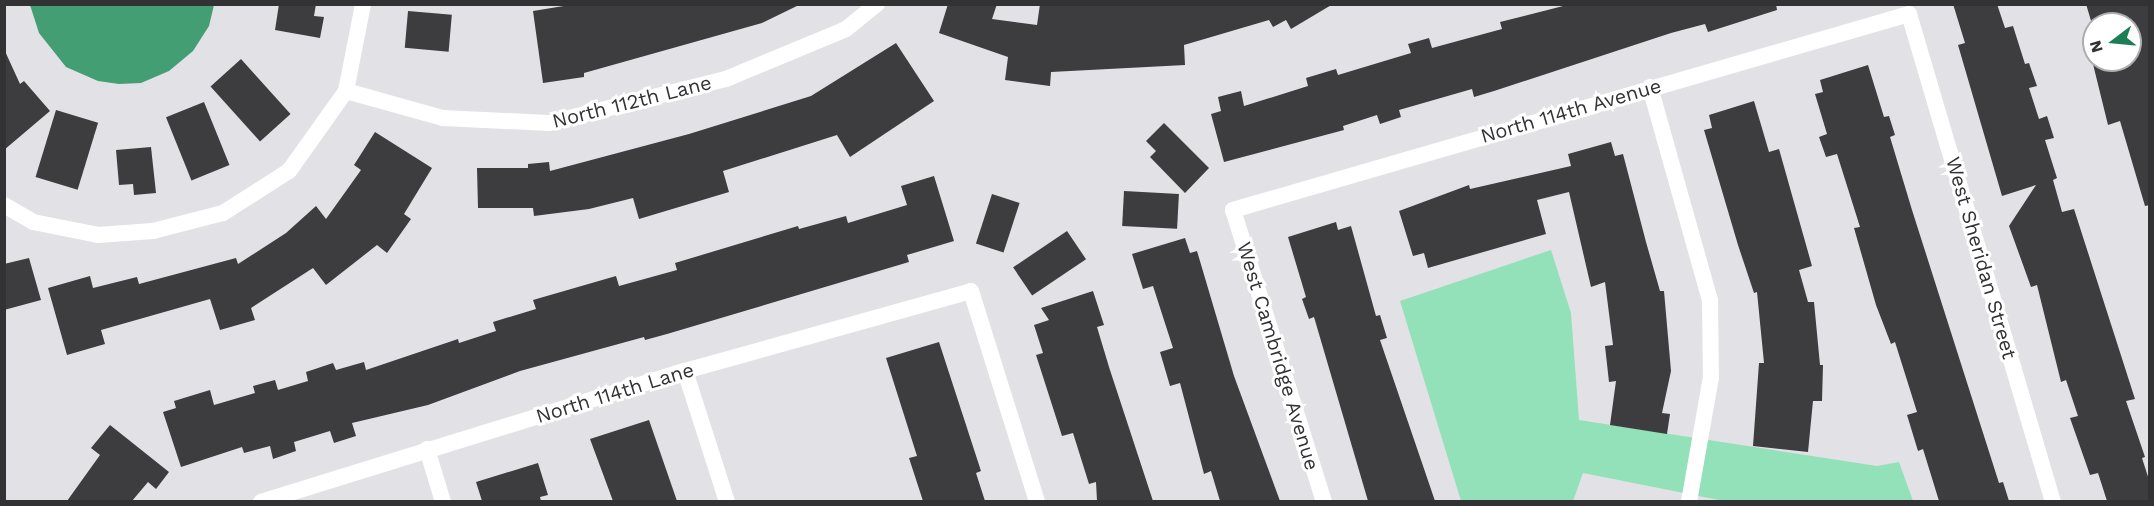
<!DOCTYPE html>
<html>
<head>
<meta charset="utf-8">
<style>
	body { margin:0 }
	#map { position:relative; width:2154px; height:506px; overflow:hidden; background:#e2e1e5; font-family:"Work Sans",sans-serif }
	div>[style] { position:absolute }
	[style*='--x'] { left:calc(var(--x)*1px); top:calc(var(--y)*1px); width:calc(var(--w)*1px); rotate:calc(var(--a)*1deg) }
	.green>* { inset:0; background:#93e1b8 }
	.water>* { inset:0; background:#439e73 }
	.building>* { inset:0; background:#3d3c3f; transform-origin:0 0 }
	.street>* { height:16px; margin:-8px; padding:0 8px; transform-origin:8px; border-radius:8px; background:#fff }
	span { translate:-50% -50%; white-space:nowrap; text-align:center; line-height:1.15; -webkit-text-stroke:6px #fff; paint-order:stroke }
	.street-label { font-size:20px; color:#323133 }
	.frame { position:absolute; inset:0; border:6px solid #323133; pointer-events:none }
	.north { position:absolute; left:2082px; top:12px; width:60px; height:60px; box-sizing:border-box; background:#fff; border:2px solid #adadad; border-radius:50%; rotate:254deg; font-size:16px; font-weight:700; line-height:24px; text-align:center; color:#323133 }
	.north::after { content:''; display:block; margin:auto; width:21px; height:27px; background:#1d7e56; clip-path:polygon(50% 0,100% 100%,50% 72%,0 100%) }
</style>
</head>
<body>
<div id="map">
	<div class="green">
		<div style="clip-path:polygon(1551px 250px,1571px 313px,1579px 420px,1877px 466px,1899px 462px,1913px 501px,1724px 501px,1583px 473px,1573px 501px,1461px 501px,1400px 301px)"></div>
	</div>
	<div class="water">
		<div style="clip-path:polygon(30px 5px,30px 4px,214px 5px,209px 26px,193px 51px,169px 71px,141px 83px,119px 84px,98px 81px,66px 67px,39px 33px)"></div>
	</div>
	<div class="building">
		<div style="clip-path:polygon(279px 4px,316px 4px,314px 16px,324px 17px,320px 38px,275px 30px)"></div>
		<div style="clip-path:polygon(576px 4px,801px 4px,762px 23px,584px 73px,584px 77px,543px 83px,533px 11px)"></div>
		<div style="clip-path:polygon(948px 4px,997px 4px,992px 19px,1037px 25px,1040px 4px,1333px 4px,1291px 29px,1286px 20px,1273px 27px,1269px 20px,1184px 45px,1185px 65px,1051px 72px,1050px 86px,1005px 80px,1008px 57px,939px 33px)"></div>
		<div style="clip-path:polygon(1571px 4px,1776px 4px,1777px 10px,1708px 32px,1705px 24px,1671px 33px,1494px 91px,1474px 97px,1472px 89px,1399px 110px,1401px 117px,1380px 124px,1377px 115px,1343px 126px,1344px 130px,1224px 162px,1211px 114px,1221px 111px,1218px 97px,1241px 91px,1244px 106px,1308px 86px,1306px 78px,1336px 69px,1338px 75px,1411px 53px,1408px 44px,1429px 38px,1432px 48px,1502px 29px,1500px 22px)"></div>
		<div style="clip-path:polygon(1953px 4px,1997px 4px,2005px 28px,2013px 26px,2025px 64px,2029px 63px,2037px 86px,2029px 88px,2039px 119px,2047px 116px,2054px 138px,2045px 140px,2057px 178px,2053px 180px,2062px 212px,2074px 209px,2135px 399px,2126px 401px,2145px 457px,2142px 458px,2150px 483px,2150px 501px,2107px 501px,2098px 473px,2090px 475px,2070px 418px,2078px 416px,2066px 380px,2061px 382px,2037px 285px,2031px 287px,2009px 226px,2036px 185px,2002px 196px,1958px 45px,1965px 43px)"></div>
		<div style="clip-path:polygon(2086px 4px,2150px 4px,2150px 205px,2145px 206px,2120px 121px,2108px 125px,2092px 60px,2130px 60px,2130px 24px,2092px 24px)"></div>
		<div style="left:408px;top:11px;width:44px;height:37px;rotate:5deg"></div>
		<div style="clip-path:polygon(896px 43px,934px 101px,850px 157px,837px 135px,723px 171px,729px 192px,639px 219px,633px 198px,589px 209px,534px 216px,533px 208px,478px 208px,477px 168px,528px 168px,528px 164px,549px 162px,550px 171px,689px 134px,811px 96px)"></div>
		<div style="clip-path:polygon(4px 49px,20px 84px,24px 81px,50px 111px,4px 150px)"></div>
		<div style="left:241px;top:59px;width:74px;height:41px;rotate:48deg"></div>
		<div style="clip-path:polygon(1868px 65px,1884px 117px,1889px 116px,1895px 135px,1890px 137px,1912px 210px,1999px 483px,2003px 482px,2009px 501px,1939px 501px,1923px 449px,1918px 451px,1907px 415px,1917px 412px,1895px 342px,1891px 344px,1876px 305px,1854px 228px,1860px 227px,1837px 154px,1826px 157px,1819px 137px,1827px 134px,1815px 94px,1823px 92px,1820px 80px)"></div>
		<div style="clip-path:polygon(1754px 101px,1769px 152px,1779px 149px,1812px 266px,1799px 270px,1808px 302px,1814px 302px,1820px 365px,1823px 365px,1822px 401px,1813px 401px,1808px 452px,1753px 446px,1759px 363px,1764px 363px,1757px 292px,1754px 293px,1738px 245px,1704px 130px,1712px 128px,1709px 115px)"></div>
		<div style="left:204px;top:102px;width:68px;height:41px;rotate:68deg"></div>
		<div style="left:56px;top:110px;width:44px;height:70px;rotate:17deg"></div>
		<div style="clip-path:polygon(1164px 123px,1209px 168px,1185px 193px,1150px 157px,1156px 151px,1146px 141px)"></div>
		<div style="clip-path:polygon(375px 132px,432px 168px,404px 214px,411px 219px,387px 253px,377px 245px,326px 285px,313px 268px,251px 308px,255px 320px,220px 330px,210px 299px,101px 330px,105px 344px,67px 355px,48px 288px,90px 276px,93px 288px,137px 277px,139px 284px,236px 258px,238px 264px,286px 233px,316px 206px,326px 219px,361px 170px,354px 165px)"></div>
		<div style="clip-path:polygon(1611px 142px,1615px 156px,1623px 154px,1646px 242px,1660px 291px,1664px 291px,1671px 371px,1662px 413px,1670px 414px,1667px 434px,1610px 425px,1616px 381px,1609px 382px,1605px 346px,1613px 345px,1605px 282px,1591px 287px,1569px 192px,1537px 200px,1546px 234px,1428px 268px,1424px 253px,1413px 256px,1399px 211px,1469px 185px,1470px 189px,1571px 166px,1568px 154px)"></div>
		<div style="clip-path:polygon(151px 147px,156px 193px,134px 195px,133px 184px,119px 185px,116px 150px)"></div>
		<div style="clip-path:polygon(934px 176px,954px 241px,907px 255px,909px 262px,667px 334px,645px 340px,644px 337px,520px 371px,428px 405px,352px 423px,356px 436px,334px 443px,330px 431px,294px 442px,296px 451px,273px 459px,270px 446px,244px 453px,242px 447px,181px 467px,163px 412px,176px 408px,174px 401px,210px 390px,214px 405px,255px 393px,253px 386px,275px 380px,278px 390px,308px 381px,306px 372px,333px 363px,336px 370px,364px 362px,366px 370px,458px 339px,459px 343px,496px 331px,493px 322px,536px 309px,533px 300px,616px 276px,619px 286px,677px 270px,675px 263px,798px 226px,799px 229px,846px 216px,848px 223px,907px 205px,901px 186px)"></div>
		<div style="left:1124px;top:191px;width:55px;height:35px;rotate:3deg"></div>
		<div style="left:992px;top:194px;width:29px;height:52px;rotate:18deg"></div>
		<div style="clip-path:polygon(1336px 222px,1338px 230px,1351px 226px,1376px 316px,1380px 315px,1387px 338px,1380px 340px,1435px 501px,1368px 501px,1314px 317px,1309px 319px,1302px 299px,1306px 297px,1288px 237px)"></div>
		<div style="left:1067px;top:231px;width:34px;height:65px;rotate:56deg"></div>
		<div style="clip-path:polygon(1185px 238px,1190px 253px,1197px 251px,1234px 376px,1280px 501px,1220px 501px,1211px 471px,1204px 474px,1180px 383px,1170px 386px,1160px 352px,1173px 348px,1153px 286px,1143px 289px,1132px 254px)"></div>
		<div style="clip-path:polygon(29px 258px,41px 300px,4px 310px,4px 264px)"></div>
		<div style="clip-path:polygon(1093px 291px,1104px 325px,1097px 327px,1109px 367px,1153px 501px,1097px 501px,1096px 482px,1089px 484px,1073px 433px,1062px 436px,1036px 355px,1043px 353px,1034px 325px,1049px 320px,1041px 308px)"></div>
		<div style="clip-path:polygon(939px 342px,981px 471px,976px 473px,985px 501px,923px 501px,909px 458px,917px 456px,886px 358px)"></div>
		<div style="clip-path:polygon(649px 420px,677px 501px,613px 501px,590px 439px)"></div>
		<div style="clip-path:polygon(110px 425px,169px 472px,156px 489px,148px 482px,132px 501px,67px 501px,100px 455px,91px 448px)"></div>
		<div style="clip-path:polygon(538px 463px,548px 495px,540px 497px,541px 501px,482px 501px,476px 482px)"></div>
	</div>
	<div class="street">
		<div style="--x:1650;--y:87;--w:221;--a:74.3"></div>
		<div style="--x:1710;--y:300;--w:77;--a:89.3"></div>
		<div style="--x:1711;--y:377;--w:127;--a:100"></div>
		<div style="--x:346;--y:91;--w:89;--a:-78.9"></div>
		<div style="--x:4;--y:205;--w:34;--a:30"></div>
		<div style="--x:33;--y:222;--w:66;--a:11.3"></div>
		<div style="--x:98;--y:235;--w:55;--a:-4.2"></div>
		<div style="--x:153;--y:231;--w:72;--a:-14.4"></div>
		<div style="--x:223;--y:213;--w:78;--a:-32.5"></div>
		<div style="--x:289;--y:171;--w:98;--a:-54.5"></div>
		<div style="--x:346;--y:91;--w:101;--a:15.6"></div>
		<div style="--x:443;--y:118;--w:106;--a:2.7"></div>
		<div style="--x:549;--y:123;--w:182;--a:-14"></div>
		<div style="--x:726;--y:79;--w:130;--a:-22.6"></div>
		<div style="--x:846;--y:29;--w:40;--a:-39"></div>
		<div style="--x:685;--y:371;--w:138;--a:72.2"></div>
		<div style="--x:427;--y:449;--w:55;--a:73.2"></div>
		<div style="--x:261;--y:502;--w:444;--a:-17.2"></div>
		<div style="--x:685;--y:371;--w:297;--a:-15.6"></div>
		<div style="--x:971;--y:291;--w:221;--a:72.6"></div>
		<div style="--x:1324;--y:502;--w:306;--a:-107.3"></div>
		<div style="--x:1233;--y:210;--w:704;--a:-16.17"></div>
		<div style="--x:1909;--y:14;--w:509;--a:73.56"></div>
	</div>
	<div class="street-label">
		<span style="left:632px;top:102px;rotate:-14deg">North 112th Lane</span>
		<span style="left:1571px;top:111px;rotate:-16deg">North 114th Avenue</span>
		<span style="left:1981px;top:258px;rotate:74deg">West Sheridan Street</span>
		<span style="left:1278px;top:356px;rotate:73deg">West Cambridge Avenue</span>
		<span style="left:615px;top:393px;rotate:-17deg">North 114th Lane</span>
	</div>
	<div class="frame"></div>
	<div class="north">N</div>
</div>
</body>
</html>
